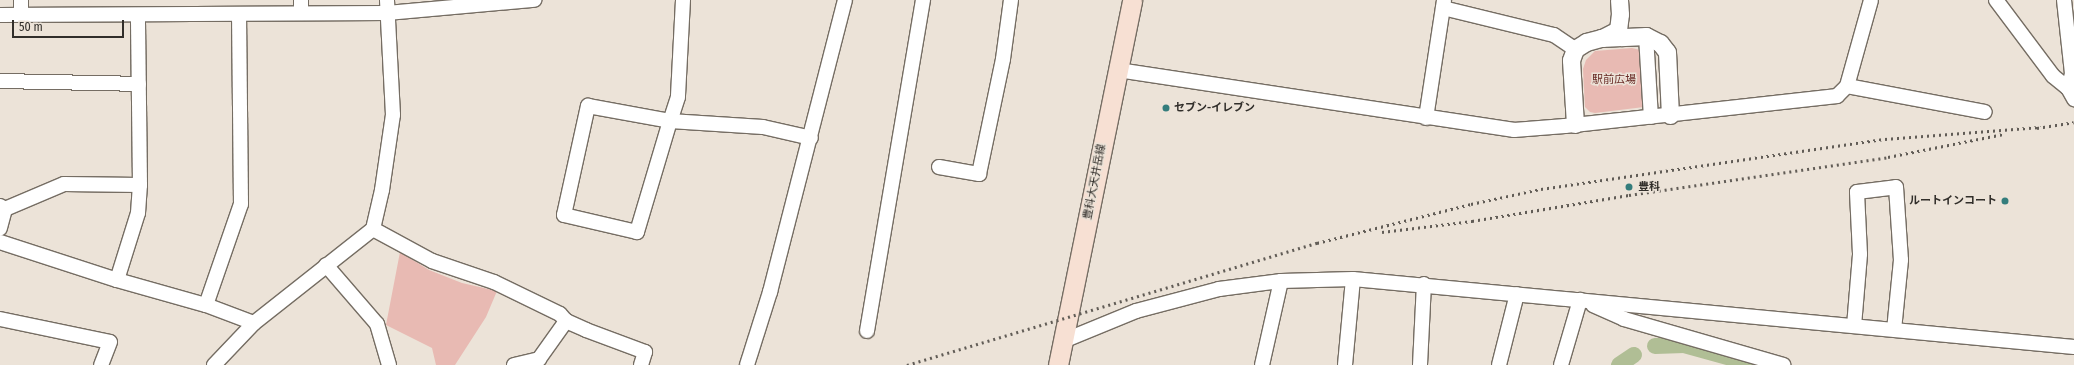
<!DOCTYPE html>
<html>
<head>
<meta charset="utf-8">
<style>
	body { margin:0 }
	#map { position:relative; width:2074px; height:365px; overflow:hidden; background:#ece3d8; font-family:"Fira Sans Condensed","Noto Sans JP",sans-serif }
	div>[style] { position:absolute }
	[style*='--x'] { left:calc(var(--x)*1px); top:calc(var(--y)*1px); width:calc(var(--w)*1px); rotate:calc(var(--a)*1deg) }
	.green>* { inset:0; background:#e8bab3 }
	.canal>* { height:16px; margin:-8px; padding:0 8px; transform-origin:8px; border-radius:8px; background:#b0be95 }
	.roads { filter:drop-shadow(1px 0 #756d63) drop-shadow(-1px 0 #756d63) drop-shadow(0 1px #756d63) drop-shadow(0 -1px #756d63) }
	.minor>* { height:14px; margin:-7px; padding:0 7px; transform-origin:7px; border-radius:7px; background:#fff }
	.tertiary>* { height:17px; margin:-8.5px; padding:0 8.5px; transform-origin:8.5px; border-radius:8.5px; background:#fff }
	.secondary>* { height:19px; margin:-9.5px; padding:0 9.5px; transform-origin:9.5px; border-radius:9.5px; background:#f7e0d3 }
	.rail>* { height:3px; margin-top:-1.5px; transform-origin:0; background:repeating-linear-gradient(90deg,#615c56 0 2px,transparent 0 6px) }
	.dots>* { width:11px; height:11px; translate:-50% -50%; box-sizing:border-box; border:2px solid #ece3d8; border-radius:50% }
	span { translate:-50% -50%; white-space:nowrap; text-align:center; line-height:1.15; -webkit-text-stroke:3px #ece3d8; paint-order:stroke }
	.park-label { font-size:11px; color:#6a2d27 }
	.poi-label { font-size:11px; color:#312e2a; font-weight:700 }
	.left { translate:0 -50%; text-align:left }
	.right { translate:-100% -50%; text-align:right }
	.street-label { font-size:11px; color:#312e2a }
	.scale { position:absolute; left:12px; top:20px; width:112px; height:18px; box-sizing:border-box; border:2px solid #312e2a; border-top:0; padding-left:5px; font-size:12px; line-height:14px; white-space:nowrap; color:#312e2a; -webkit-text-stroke:3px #ece3d8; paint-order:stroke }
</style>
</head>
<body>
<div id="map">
	<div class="green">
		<div style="clip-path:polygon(1632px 48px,1640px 50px,1644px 56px,1644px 107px,1595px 113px,1590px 112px,1585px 107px,1583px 69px,1586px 60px,1595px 51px)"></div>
		<div style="clip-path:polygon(400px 252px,429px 270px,462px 283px,497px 291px,486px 317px,455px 365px,436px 365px,432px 348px,386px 325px)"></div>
	</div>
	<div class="canal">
		<div style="--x:1655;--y:346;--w:29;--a:-2"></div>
		<div style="--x:1684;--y:345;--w:75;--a:15.5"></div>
		<div style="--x:1619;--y:365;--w:18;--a:-34"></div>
	</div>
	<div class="roads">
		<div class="minor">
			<div style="--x:301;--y:0;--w:13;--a:90"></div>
			<div style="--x:683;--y:0;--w:97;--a:93"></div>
			<div style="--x:678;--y:97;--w:25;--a:108"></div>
			<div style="--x:670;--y:121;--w:116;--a:106.6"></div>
			<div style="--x:637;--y:232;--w:75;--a:-166.9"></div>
			<div style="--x:564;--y:215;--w:112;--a:-77.6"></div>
			<div style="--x:588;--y:106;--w:83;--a:10.4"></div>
			<div style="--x:670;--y:121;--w:93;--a:3.7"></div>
			<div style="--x:763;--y:127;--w:49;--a:12.9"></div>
			<div style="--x:1996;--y:0;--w:95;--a:53.1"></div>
			<div style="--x:2053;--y:76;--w:19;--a:39"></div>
			<div style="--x:2068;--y:88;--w:13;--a:61"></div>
			<div style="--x:2064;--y:0;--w:74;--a:83.8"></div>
			<div style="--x:2072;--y:74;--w:15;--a:106"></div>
			<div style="--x:1443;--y:8;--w:114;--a:13.7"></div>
			<div style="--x:1554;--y:35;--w:25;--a:34"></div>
			<div style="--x:0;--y:15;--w:387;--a:-0.3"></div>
			<div style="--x:387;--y:13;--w:148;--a:-5.1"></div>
			<div style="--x:21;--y:15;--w:15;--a:-90"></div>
			<div style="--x:1646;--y:36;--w:81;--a:86.5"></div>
			<div style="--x:1118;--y:70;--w:401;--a:8.6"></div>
			<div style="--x:1514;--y:130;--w:51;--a:-4.5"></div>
			<div style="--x:1565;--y:126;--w:274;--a:-6.3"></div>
			<div style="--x:1837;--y:96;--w:14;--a:-45"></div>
			<div style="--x:1847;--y:86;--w:89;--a:-74.4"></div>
			<div style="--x:0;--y:81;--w:139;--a:1.2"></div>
			<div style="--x:1847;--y:86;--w:140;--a:10.7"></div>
			<div style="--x:1426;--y:118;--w:119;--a:-81.3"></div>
			<div style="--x:939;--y:167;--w:41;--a:9.9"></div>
			<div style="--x:979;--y:174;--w:117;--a:-78.2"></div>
			<div style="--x:1003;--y:59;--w:60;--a:-82.3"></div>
			<div style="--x:0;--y:206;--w:6;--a:31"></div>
			<div style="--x:5;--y:209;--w:20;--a:105"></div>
			<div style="--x:5;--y:209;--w:64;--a:-23"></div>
			<div style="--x:64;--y:184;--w:76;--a:0.8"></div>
			<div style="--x:373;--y:229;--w:67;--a:28.5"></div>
			<div style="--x:432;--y:261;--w:65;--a:18.7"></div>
			<div style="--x:494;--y:282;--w:73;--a:25.9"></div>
			<div style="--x:560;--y:314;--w:9;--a:49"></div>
			<div style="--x:566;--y:321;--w:22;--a:24"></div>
			<div style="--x:586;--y:330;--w:63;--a:20.4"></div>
			<div style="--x:645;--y:352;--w:14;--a:107"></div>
			<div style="--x:0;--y:242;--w:123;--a:18"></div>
			<div style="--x:117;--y:280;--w:92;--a:15.7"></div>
			<div style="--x:206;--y:305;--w:51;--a:20.6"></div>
			<div style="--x:326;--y:265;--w:78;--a:49.2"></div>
			<div style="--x:377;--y:324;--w:43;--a:73.7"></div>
			<div style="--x:117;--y:280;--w:70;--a:-72.6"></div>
			<div style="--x:138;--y:213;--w:28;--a:-86"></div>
			<div style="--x:140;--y:185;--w:169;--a:-90.7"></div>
			<div style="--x:206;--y:305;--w:107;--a:-70.9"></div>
			<div style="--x:241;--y:204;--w:189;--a:-90.6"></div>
			<div style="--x:1593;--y:305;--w:34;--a:24"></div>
			<div style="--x:1624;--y:319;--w:166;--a:16.1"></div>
			<div style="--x:0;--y:319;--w:112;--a:11.8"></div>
			<div style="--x:110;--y:342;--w:25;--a:111"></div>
			<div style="--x:1854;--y:326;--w:72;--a:-85.2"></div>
			<div style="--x:1860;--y:254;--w:62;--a:-92.8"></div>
			<div style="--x:1857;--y:192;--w:39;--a:-7"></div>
			<div style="--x:1896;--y:187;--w:73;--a:86.1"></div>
			<div style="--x:1901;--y:260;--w:70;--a:95.7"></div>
			<div style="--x:867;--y:331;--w:336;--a:-80.4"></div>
			<div style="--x:1063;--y:341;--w:79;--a:-22.3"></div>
			<div style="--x:1136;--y:311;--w:86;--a:-14.8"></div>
			<div style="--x:1219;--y:289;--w:63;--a:-7.4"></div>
			<div style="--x:1281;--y:281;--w:72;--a:-1.6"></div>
			<div style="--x:1353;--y:279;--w:724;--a:5.39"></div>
			<div style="--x:214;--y:365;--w:58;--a:-46.4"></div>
			<div style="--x:254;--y:323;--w:152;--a:-38.3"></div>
			<div style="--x:373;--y:229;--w:40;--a:-77"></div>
			<div style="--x:382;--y:190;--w:76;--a:-81.7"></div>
			<div style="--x:393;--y:115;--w:115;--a:-93"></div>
			<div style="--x:514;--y:365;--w:26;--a:-13"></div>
			<div style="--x:539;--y:359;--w:47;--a:-54.6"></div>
			<div style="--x:747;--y:365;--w:77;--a:-72.5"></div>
			<div style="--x:770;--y:292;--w:301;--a:-75.6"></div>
			<div style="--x:1262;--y:365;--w:86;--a:-77.3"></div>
			<div style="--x:1345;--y:365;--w:86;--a:-84.7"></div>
			<div style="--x:1420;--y:365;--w:81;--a:-87.2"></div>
			<div style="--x:1499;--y:365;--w:73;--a:-75.8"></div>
			<div style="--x:1561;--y:365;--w:68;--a:-73.7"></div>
		</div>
		<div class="tertiary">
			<div style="--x:1602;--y:38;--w:18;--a:-27"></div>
			<div style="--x:1618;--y:30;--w:16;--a:-83"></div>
			<div style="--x:1620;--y:14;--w:14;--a:-94"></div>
			<div style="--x:1575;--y:124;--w:64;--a:-93.6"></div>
			<div style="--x:1571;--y:60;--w:12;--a:-70"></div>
			<div style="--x:1575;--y:49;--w:13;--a:-32"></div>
			<div style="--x:1586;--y:42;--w:16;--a:-15"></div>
			<div style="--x:1601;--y:38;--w:45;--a:-2.5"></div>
			<div style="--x:1646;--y:36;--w:16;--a:27"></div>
			<div style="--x:1660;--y:43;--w:11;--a:52"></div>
			<div style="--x:1667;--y:52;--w:63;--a:87.3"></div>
		</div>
		<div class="secondary">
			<div style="--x:1058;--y:365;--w:372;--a:-78.5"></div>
		</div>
	</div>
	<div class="rail">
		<div style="--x:2037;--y:128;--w:37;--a:-9"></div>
		<div style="--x:1382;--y:232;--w:91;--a:-7"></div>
		<div style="--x:1472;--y:221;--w:159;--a:-9.4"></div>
		<div style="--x:1629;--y:195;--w:262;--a:-8.3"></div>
		<div style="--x:1888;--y:157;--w:118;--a:-11.2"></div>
		<div style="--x:907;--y:365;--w:428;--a:-16.6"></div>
		<div style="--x:1317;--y:243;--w:159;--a:-14.2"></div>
		<div style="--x:1471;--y:204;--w:72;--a:-12.1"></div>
		<div style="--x:1541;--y:189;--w:348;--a:-8.3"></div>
		<div style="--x:1885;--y:139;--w:156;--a:-4.4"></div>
	</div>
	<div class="dots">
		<div style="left:1166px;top:108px;background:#347d7c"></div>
		<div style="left:1629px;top:187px;background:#347d7c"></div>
		<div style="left:2005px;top:201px;background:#347d7c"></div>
	</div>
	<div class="park-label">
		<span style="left:1614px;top:80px">駅前広場</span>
	</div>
	<div class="poi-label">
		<span class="left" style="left:1174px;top:108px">セブン-イレブン</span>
		<span class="left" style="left:1638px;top:187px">豊科</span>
		<span class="right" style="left:1997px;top:201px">ルートインコート</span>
	</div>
	<div class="street-label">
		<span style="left:1095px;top:182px;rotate:-79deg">豊科大天井岳線</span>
	</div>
	<div class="scale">50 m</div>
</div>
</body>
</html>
